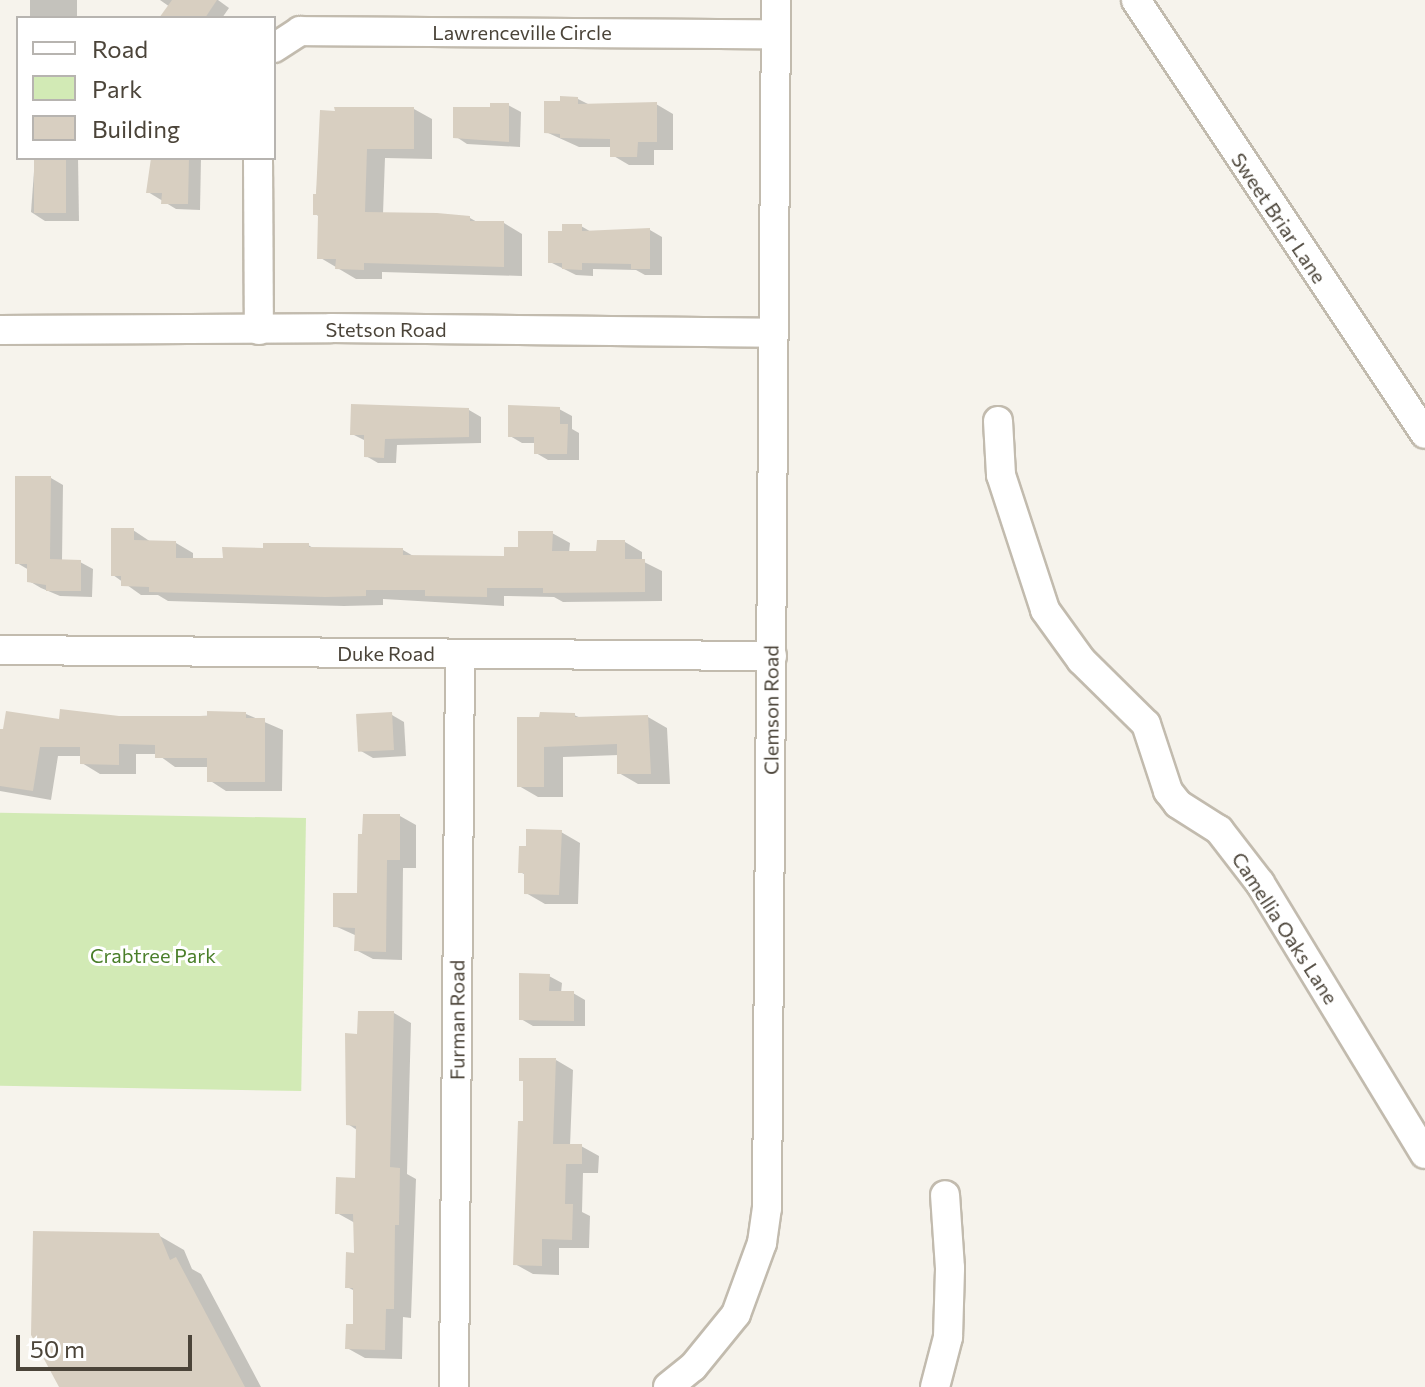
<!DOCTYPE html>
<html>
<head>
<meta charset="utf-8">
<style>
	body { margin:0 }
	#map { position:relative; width:1425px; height:1387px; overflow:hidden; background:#f6f3ec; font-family:Commissioner,sans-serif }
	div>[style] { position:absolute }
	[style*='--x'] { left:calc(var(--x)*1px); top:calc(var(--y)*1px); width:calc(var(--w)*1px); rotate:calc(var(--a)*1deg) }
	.green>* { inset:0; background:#d2eab5; transform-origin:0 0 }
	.shadow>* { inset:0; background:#0003; transform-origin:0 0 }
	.building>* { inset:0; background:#d8cfc1; transform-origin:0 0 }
	.roads { filter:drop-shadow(2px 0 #c2bbae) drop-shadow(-2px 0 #c2bbae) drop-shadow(0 2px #c2bbae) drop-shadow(0 -2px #c2bbae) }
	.minor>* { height:28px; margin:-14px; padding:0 14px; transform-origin:14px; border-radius:14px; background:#fff }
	span { translate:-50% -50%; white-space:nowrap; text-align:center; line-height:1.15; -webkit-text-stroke:6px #fff; paint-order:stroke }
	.street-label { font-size:20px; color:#4b4439 }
	.park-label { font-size:20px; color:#4a7f2a }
	.legend { position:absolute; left:16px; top:16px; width:260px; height:144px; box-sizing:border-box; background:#fff; border:2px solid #b7b4b0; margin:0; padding:10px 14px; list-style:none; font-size:24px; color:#4b4439 }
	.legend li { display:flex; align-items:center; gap:16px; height:40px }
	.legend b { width:40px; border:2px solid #b7b4b0 }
	.scale { position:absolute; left:16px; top:1335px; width:176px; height:36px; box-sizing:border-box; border:4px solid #4b4439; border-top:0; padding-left:10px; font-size:24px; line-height:28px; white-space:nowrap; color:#4b4439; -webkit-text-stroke:6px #fff; paint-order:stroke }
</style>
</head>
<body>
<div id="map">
	<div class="green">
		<div style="left:306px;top:818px;width:273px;height:306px;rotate:91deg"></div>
	</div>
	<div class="shadow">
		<div style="left:30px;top:0;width:47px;height:18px"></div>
		<div style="clip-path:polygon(160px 0,218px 0,229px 8px,222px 18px,162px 18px,170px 7px)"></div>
		<div style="clip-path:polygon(578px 99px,590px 105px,656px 104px,673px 114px,673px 150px,654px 150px,654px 165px,629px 165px,612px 155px,612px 147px,579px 147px,546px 132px,562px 103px)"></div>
		<div style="clip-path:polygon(508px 105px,521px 112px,520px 147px,467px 144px,455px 136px,492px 109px)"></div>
		<div style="clip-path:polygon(414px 109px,432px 119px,432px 159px,385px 158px,383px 214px,470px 218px,479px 223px,504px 223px,522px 234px,522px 276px,382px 272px,382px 279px,356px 279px,319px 257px,320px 217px,315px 214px,322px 112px)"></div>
		<div style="clip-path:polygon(35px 158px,78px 158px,79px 221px,45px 221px,31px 212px)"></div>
		<div style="clip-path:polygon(153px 158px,201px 158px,200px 210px,176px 209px,148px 192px)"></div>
		<div style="clip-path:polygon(581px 226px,593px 233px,650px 230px,662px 237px,662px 275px,645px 275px,636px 270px,593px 269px,593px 276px,576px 275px,550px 262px,564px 233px)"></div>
		<div style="clip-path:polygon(559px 409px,572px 416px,572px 429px,579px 433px,579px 460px,548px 460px,536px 453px,536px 443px,522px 443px,510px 436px)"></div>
		<div style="clip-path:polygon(469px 410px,481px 417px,481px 443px,397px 445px,396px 463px,378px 463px,366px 456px,366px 441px,352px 434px)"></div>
		<div style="clip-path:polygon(51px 478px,63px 485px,62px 562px,80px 562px,93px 569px,92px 597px,60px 596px,41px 588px,29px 581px,29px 570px,17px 563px)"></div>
		<div style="clip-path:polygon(133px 530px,151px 542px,176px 543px,193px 553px,193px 560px,225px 560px,308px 545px,315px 549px,403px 550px,415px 557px,506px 558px,552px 533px,570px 543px,569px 553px,598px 554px,625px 542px,642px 552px,642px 561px,662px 571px,662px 601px,563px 602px,554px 597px,504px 596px,504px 606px,383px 599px,383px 605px,344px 606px,168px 601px,158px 595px,141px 595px,113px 575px)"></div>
		<div style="clip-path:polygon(246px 714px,283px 730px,282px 791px,226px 791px,209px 780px,209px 767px,175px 767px,157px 754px,136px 754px,136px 774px,100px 774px,82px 763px,82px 756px,58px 756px,51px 800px,0 791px,0 740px,61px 722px)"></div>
		<div style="clip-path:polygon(392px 715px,404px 722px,406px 756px,373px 758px,361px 751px)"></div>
		<div style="clip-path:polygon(574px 715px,581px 718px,648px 717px,667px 728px,670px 784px,638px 784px,619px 773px,619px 755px,563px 757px,563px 797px,538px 797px,519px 786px,541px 719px)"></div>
		<div style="clip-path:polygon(400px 816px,416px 825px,416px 868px,403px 868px,402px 960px,373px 959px,356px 950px,357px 936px,335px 926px,359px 895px)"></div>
		<div style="clip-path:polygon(561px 832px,580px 843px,578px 904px,545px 904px,526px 893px,526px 875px,520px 872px,528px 848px)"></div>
		<div style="clip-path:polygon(549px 976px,562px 983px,561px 993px,573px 993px,585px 1000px,585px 1026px,533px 1026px,521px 1019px)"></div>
		<div style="clip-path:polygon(394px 1013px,411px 1023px,407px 1174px,416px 1179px,411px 1318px,403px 1317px,402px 1359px,365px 1358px,347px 1348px,355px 1326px,355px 1291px,347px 1287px,356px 1255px,355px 1223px,337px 1213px,357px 1180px,357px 1130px,348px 1124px,359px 1036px)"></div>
		<div style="clip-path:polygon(556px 1060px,573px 1070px,570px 1146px,581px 1146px,599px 1156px,598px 1173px,583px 1173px,582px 1212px,590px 1216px,589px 1248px,559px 1248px,559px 1275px,533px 1274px,515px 1264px,525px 1123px)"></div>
		<div style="clip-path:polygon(158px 1235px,184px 1250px,192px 1269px,201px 1274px,261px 1387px,61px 1387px)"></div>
	</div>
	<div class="building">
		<div style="clip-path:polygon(172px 0,217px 0,205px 18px,159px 18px)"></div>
		<div style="clip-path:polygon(560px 96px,578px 97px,578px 104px,657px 102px,657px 142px,638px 142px,637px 157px,610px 157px,610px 139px,560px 138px,560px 134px,544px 133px,544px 101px,560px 101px)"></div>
		<div style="clip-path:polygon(490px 103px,509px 103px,509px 142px,453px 138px,453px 107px,490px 107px)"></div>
		<div style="clip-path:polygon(334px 107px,414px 107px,414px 149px,367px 149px,365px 212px,437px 213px,470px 216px,470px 221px,504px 221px,504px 267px,364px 263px,364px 270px,335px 269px,336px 259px,317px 259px,318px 215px,313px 215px,313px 194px,316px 194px,320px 110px,335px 111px)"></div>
		<div style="left:34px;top:158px;width:32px;height:55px"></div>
		<div style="clip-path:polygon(151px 158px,189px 158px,188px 204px,161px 204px,162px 193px,146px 193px)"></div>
		<div style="clip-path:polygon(562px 224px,582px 224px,582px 231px,650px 228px,650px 269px,631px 269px,631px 264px,582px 263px,582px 270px,562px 269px,562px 263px,548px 263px,548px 231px,562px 231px)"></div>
		<div style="clip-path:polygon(351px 404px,469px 408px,469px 437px,385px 439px,384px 458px,364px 457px,364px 435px,350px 435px)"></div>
		<div style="clip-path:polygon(508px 405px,560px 407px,560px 424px,568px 424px,567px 454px,534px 454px,534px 437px,508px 437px)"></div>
		<div style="clip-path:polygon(15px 476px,51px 476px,50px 559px,81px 560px,81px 591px,46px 591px,46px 585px,27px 582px,27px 564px,15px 564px)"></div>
		<div style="clip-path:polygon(111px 528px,134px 528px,134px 540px,176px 541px,176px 558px,223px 558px,222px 547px,263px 548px,263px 543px,309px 543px,309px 547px,403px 548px,403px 555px,504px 556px,504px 547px,518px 547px,518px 531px,553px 531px,552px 551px,596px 551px,597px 540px,625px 540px,625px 559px,645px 559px,645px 592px,543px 593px,543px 588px,487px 588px,487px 597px,425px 596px,425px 590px,366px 590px,366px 596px,325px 597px,149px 592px,149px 587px,121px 586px,121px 576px,111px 576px)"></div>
		<div style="clip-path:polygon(60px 709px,119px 716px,207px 716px,207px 711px,246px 712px,246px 718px,265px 718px,265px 782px,207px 782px,207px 758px,155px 758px,155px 745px,119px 744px,119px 765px,80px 764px,80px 747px,40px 747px,33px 791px,0 786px,0 729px,3px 729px,6px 711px,59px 719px)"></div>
		<div style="left:392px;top:712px;width:38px;height:36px;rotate:87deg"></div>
		<div style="clip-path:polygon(540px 712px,575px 713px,575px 717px,648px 715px,651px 774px,617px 774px,617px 744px,544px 747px,544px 787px,517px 787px,517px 717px,539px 717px)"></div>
		<div style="clip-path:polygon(363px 814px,400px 814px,400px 860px,387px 860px,386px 952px,354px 951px,355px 928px,333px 927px,333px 893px,357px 893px,358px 834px,362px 834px)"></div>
		<div style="clip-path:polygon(526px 829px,562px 830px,559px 895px,524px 894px,524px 873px,518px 873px,519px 846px,526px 846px)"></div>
		<div style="clip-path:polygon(519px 973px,550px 974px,549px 991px,574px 991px,574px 1021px,519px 1020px)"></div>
		<div style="clip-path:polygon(358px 1011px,394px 1011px,390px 1167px,400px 1168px,399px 1225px,395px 1225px,394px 1309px,386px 1309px,385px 1350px,345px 1349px,346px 1324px,353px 1324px,353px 1288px,345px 1288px,346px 1252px,354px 1253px,353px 1214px,335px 1214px,336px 1177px,355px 1178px,356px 1126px,346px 1125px,345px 1033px,357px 1034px)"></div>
		<div style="clip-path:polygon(519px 1058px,556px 1058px,553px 1144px,582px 1144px,582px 1164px,566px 1164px,565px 1204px,573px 1204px,572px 1240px,542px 1239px,542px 1266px,513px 1265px,518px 1121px,523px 1121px,523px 1081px,519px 1081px)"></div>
		<div style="clip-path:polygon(33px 1231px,159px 1233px,170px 1260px,176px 1257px,245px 1387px,59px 1387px,31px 1335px)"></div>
	</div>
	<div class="roads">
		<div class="minor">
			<div style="--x:1136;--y:0;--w:521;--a:56.34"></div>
			<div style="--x:274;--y:48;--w:31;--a:-33"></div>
			<div style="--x:300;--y:31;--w:476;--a:0.4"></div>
			<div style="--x:258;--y:158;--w:172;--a:89.7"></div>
			<div style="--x:0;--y:330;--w:331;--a:-0.3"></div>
			<div style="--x:331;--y:328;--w:442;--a:0.6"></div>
			<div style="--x:998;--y:421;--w:54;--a:86.8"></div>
			<div style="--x:1001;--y:475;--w:142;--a:71.9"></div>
			<div style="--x:1045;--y:610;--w:62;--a:54.2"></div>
			<div style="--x:1081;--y:660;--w:91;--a:44.6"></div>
			<div style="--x:1146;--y:724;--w:71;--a:71.8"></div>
			<div style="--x:1168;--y:791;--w:16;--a:52"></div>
			<div style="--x:1178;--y:804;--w:49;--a:32.4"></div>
			<div style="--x:1219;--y:830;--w:67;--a:52.3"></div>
			<div style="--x:1260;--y:883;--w:317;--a:58.7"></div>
			<div style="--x:0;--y:650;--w:772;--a:0.45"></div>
			<div style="--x:454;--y:1387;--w:733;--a:-89.53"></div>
			<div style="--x:668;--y:1387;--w:32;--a:-39"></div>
			<div style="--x:693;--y:1367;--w:68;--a:-50.9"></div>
			<div style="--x:736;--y:1314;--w:76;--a:-69.9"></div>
			<div style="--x:762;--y:1243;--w:35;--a:-82"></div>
			<div style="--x:767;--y:1208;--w:1208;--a:-89.57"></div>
			<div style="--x:935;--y:1387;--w:52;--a:-75.4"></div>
			<div style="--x:948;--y:1337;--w:69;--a:-88.3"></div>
			<div style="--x:950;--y:1268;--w:73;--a:-93.9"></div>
		</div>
	</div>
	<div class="street-label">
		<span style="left:522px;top:32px">Lawrenceville Circle</span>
		<span style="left:1279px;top:218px;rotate:56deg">Sweet Briar Lane</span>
		<span style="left:386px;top:329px">Stetson Road</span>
		<span style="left:386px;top:653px">Duke Road</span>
		<span style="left:771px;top:710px;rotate:-90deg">Clemson Road</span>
		<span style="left:1285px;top:928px;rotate:57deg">Camellia Oaks Lane</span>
		<span style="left:457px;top:1020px;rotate:-90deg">Furman Road</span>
	</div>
	<div class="park-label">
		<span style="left:153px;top:955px">Crabtree Park</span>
	</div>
	<ul class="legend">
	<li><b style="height:10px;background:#fff"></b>Road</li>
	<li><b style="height:22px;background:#d2eab5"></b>Park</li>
	<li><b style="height:22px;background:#d8cfc1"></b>Building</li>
	</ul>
	<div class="scale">50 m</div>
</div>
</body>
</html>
